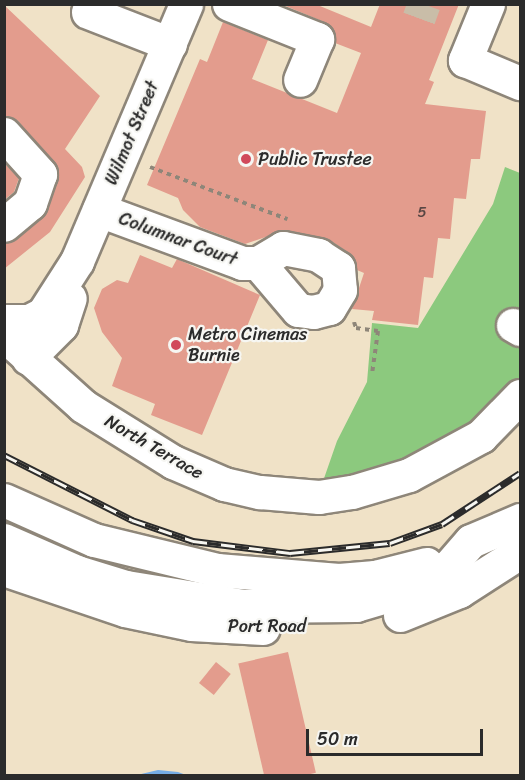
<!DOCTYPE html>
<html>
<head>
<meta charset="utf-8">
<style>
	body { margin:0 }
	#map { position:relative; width:525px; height:780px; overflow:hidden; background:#f0e2c7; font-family:Sriracha,sans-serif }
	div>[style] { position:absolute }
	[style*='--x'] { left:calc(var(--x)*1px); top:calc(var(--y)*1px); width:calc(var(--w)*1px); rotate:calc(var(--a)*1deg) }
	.green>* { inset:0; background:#8cc97e }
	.water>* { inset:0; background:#76ade5 }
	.building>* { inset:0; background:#e39c8d; transform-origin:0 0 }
	.minor-tunnel>* { height:33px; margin-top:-16.5px; transform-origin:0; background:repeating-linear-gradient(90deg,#c9bda8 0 33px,transparent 0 49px) }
	.path>* { height:4px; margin-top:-2px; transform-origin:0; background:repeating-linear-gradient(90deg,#8e8679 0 4.5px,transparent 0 9px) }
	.roads { filter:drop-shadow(2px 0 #8e8679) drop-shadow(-2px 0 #8e8679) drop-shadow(0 2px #8e8679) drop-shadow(0 -2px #8e8679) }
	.minor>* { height:33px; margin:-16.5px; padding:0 16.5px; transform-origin:16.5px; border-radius:16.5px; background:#fff }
	.rail>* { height:7px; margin-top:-3.5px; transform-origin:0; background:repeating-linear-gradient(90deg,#f6f6f2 0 14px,#2b2b2b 0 28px); box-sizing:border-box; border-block:2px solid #2b2b2b }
	.dots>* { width:16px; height:16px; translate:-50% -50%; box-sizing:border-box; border:3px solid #f6f6f2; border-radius:50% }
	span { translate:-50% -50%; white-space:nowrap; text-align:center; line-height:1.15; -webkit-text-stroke:4.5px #f6f6f2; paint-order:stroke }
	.number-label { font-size:15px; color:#594744 }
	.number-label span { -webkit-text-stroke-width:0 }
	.street-label { font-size:18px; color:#2b2b2b }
	.poi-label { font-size:18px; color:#2b2b2b }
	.left { translate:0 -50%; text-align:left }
	.frame { position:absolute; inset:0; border:6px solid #2b2b2b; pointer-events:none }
	.scale { position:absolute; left:306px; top:729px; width:177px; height:27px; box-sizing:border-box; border:3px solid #2b2b2b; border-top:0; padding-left:8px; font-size:18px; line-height:21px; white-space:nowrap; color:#2b2b2b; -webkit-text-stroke:4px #f6f6f2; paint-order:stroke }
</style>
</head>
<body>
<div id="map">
	<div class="green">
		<div style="clip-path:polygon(505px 167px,520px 173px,520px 380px,460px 440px,401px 467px,321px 487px,337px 441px,367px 382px,372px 323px,418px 328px,493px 204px)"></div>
	</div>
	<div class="water">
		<div style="clip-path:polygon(158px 770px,178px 772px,186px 775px,137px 775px)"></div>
	</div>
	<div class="building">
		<div style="clip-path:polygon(281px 4px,315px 4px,371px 27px,380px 4px,459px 4px,429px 80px,434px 82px,425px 104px,486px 111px,480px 159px,471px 159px,466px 199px,454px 198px,450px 239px,438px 238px,433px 278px,424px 277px,418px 325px,372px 320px,374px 311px,352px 309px,364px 273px,357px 270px,349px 253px,328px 239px,286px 230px,245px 244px,200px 227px,183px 210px,178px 198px,147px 185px,200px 59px,207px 62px,223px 22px,268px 40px,252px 79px,337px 113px,361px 53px,335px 43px,332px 28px,324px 22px)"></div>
		<div style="clip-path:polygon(4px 5px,100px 96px,65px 149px,82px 167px,85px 177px,50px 232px,4px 269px,4px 243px,16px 239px,43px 217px,58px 171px,18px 121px,4px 116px)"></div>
		<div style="clip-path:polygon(4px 163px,19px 178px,14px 192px,4px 200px)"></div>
		<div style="clip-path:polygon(140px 255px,172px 268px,177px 259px,260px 295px,202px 435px,151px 415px,155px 404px,112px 386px,122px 358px,102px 332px,94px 308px,102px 289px,117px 280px,128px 283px)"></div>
		<div style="left:288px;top:652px;width:124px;height:51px;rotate:77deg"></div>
		<div style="left:216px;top:662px;width:19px;height:27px;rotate:39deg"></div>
	</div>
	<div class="minor-tunnel">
		<div style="--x:419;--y:18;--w:15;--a:-70"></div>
	</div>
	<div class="path">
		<div style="--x:150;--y:167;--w:147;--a:20.8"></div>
		<div style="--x:354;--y:322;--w:6;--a:72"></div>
		<div style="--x:356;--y:328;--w:22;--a:8"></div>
		<div style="--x:378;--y:331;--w:43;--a:97.9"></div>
	</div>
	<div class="roads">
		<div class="minor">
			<div style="--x:229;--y:4;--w:95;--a:21.7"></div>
			<div style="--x:317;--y:39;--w:44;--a:112.5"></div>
			<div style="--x:488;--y:4;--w:61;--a:112.3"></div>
			<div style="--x:465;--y:60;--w:60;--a:22.7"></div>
			<div style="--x:88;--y:12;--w:88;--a:21.3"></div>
			<div style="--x:4;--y:134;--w:54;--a:48"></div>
			<div style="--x:40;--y:174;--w:31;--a:109"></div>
			<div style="--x:30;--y:203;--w:34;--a:140"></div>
			<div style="--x:99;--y:210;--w:153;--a:20.3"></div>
			<div style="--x:242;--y:263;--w:16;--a:0"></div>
			<div style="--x:258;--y:263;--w:29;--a:-31"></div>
			<div style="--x:283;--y:248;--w:36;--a:11"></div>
			<div style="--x:318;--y:255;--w:24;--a:33"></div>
			<div style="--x:338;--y:268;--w:22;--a:85"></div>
			<div style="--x:340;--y:290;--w:21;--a:121"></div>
			<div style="--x:329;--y:308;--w:16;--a:166"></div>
			<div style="--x:313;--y:312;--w:15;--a:-172"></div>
			<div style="--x:298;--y:310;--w:62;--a:-130.4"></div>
			<div style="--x:4;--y:321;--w:25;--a:0"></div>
			<div style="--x:29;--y:321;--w:16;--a:-27"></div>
			<div style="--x:43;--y:314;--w:63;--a:-57.3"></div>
			<div style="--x:77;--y:261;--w:279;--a:-67"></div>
			<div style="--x:513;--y:325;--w:8;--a:30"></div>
			<div style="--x:4;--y:335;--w:106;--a:41.9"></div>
			<div style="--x:83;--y:406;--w:106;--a:31.9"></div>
			<div style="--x:173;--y:462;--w:56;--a:23.3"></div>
			<div style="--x:224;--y:484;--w:37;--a:13"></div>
			<div style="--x:260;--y:492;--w:59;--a:4.8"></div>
			<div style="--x:319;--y:497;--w:33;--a:-9"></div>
			<div style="--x:352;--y:492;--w:59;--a:-16.6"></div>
			<div style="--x:409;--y:475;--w:82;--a:-28.4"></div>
			<div style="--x:481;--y:436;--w:56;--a:-45.7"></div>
			<div style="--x:28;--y:358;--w:47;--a:-45"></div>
			<div style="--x:61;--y:325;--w:28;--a:-72"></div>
			<div style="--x:4;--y:500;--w:98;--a:24"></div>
			<div style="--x:94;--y:540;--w:127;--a:13.7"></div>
			<div style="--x:217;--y:570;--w:122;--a:4.7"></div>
			<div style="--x:339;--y:580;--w:36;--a:-5"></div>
			<div style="--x:375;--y:577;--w:53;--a:-14.3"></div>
			<div style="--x:4;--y:540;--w:80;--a:23.7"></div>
			<div style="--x:77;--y:572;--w:51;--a:17"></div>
			<div style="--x:126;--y:587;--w:119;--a:9.2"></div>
			<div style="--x:243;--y:606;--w:113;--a:-0.5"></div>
			<div style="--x:356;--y:605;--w:67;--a:-16.5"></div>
			<div style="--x:420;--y:586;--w:35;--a:-35"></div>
			<div style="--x:449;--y:566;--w:33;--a:-49"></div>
			<div style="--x:471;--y:541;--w:53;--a:-23.2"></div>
			<div style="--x:4;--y:569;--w:128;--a:18.7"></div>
			<div style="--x:125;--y:610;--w:67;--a:12"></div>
			<div style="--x:191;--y:624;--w:72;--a:3.2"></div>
			<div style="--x:400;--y:615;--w:64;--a:-22.1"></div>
			<div style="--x:459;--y:591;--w:72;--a:-32.6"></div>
		</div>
	</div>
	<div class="rail">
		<div style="--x:4;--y:455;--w:144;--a:26.9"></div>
		<div style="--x:132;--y:520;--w:65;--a:19"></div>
		<div style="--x:193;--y:541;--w:98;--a:7.1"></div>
		<div style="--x:290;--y:553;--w:100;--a:-5.7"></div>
		<div style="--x:390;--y:543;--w:55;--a:-20.1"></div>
		<div style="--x:442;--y:524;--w:93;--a:-33.2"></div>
	</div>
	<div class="dots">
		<div style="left:246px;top:159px;background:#d1495b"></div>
		<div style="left:176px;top:345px;background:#d1495b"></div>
	</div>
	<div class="number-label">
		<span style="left:422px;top:213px">5</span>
	</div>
	<div class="street-label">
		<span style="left:132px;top:133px;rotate:-67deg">Wilmot Street</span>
		<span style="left:178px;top:239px;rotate:20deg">Columnar Court</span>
		<span style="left:154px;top:447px;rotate:30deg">North Terrace</span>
		<span style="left:267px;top:626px">Port Road</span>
	</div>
	<div class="poi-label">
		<span class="left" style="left:258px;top:159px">Public Trustee</span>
		<span class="left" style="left:188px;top:345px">Metro Cinemas<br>Burnie</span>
	</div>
	<div class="frame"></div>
	<div class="scale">50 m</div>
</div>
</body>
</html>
